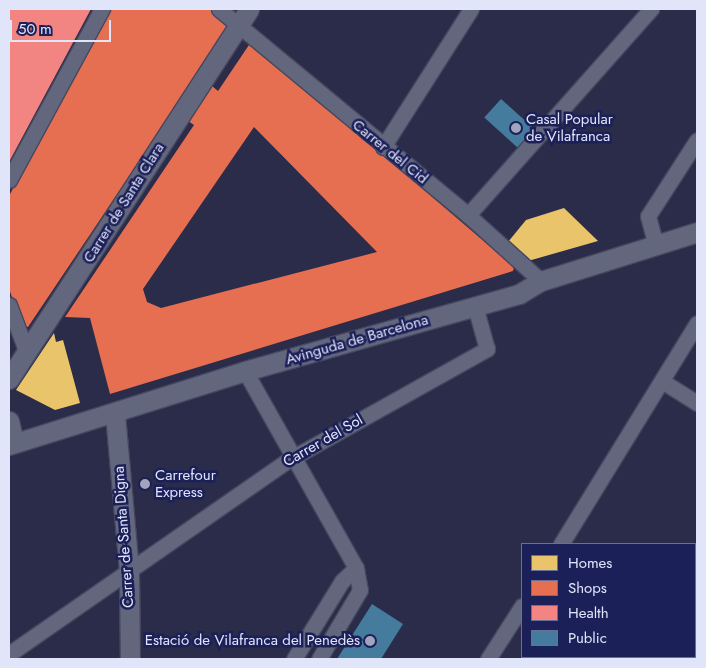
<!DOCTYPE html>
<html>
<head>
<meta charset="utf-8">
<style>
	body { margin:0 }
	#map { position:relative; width:706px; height:668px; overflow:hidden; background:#2a2c4a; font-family:Jost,sans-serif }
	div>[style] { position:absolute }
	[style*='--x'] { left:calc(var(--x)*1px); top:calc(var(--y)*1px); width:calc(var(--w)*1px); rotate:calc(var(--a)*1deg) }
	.homes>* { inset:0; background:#e9c46a }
	.shops>* { inset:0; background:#e76f51 }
	.health>* { inset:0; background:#f28482 }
	.public>* { inset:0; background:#457b9d; transform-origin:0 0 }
	.roads { filter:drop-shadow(1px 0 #46475f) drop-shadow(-1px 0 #46475f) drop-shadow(0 1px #46475f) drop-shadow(0 -1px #46475f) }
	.minor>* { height:15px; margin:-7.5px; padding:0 7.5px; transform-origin:7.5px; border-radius:7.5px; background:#63677d }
	.tertiary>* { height:19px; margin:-9.5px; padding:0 9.5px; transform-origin:9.5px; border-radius:9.5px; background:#63677d }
	.dots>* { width:14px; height:14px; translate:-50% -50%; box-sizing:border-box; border:2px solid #1c2058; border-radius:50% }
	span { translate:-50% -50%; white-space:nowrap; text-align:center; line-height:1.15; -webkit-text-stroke:5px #1c2058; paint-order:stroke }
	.poi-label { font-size:15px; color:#e0e5fa }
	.left { translate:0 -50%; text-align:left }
	.right { translate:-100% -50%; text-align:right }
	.street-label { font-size:15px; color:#e0e5fa }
	.frame { position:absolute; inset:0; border:10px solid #e0e5fa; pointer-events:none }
	.legend { position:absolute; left:521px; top:543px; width:175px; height:115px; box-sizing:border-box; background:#1c2058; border:1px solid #6a6f99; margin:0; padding:6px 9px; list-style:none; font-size:15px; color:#e0e5fa }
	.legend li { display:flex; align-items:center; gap:10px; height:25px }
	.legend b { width:25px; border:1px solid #6a6f99 }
	.scale { position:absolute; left:10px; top:20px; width:101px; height:22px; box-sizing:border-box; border:2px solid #e0e5fa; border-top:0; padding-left:6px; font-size:15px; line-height:18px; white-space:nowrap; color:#e0e5fa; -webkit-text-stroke:4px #1c2058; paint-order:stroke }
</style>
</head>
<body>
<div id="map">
	<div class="homes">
		<div style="clip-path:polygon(564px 208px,598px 241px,528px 261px,508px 242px,526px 220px)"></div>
		<div style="clip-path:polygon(54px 333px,56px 342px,63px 340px,80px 403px,55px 410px,16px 390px)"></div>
	</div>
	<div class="shops">
		<div style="clip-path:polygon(109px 9px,215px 9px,226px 18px,228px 29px,28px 327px,21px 326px,9px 288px,9px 196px)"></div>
		<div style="clip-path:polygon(evenodd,251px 42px,514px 267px,513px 271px,110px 394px,90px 318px,65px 317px,194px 125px,188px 121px,212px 86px,218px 91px,251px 42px,254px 127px,377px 252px,161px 308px,147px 302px,143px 289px,254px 127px)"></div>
	</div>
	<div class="health">
		<div style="clip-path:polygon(9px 9px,91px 9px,9px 162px)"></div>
	</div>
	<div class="public">
		<div style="left:501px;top:99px;width:45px;height:25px;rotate:42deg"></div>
		<div style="clip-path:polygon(372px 604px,403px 624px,381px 659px,337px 659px)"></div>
	</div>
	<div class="roads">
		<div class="minor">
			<div style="--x:219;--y:9;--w:323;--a:39.6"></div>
			<div style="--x:468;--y:215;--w:98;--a:42.1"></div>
			<div style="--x:383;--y:147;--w:164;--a:-57.5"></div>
			<div style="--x:9;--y:180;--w:195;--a:-61.5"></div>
			<div style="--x:468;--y:215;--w:276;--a:-48.4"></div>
			<div style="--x:656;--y:246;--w:31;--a:-105"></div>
			<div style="--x:648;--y:216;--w:90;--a:-57.2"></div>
			<div style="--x:9;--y:305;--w:51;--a:69.4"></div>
			<div style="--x:245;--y:371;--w:226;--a:60.6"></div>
			<div style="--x:356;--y:568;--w:22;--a:80"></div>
			<div style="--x:360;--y:590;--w:80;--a:120.7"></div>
			<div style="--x:662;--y:381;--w:41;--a:32.2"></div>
			<div style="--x:561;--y:544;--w:259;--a:-58.4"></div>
			<div style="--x:695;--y:646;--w:4;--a:-63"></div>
			<div style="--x:9;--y:654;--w:342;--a:-34.8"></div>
			<div style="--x:290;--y:459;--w:226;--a:-29.2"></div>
			<div style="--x:487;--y:349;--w:45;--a:-105.6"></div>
			<div style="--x:669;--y:657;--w:4;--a:27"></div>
			<div style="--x:294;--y:659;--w:92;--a:-58.4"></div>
			<div style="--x:342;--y:581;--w:19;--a:-43"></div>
			<div style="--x:488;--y:659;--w:63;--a:-57.3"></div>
			<div style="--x:686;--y:659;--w:3;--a:-45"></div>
		</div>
		<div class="tertiary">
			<div style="--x:9;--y:379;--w:441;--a:-57"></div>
			<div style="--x:115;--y:414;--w:157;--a:84.9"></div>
			<div style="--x:129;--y:570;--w:89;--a:89.4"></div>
			<div style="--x:9;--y:421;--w:22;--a:77"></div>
			<div style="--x:9;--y:445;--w:247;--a:-17.4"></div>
			<div style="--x:245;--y:371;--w:285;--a:-15.7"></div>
			<div style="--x:519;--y:294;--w:26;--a:-31"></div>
			<div style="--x:541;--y:281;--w:164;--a:-17.4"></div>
		</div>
	</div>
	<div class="dots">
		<div style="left:516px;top:128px;background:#a0a4bc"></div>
		<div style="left:145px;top:484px;background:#a0a4bc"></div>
		<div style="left:370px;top:641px;background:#a0a4bc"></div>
	</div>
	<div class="poi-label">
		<span class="left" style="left:526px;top:128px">Casal Popular<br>de Vilafranca</span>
		<span class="left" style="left:155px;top:484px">Carrefour<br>Express</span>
		<span class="right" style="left:360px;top:641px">Estació de Vilafranca del Penedès</span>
	</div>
	<div class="street-label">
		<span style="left:390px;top:152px;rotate:39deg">Carrer del Cid</span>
		<span style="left:124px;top:203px;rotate:-58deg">Carrer de Santa Clara</span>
		<span style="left:357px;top:340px;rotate:-16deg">Avinguda de Barcelona</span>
		<span style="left:323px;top:441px;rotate:-30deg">Carrer del Sol</span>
		<span style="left:124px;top:537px;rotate:-94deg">Carrer de Santa Digna</span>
	</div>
	<div class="frame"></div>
	<ul class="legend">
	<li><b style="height:14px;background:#e9c46a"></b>Homes</li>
	<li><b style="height:14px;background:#e76f51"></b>Shops</li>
	<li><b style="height:14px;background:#f28482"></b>Health</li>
	<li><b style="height:14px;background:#457b9d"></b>Public</li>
	</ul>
	<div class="scale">50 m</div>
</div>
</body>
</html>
